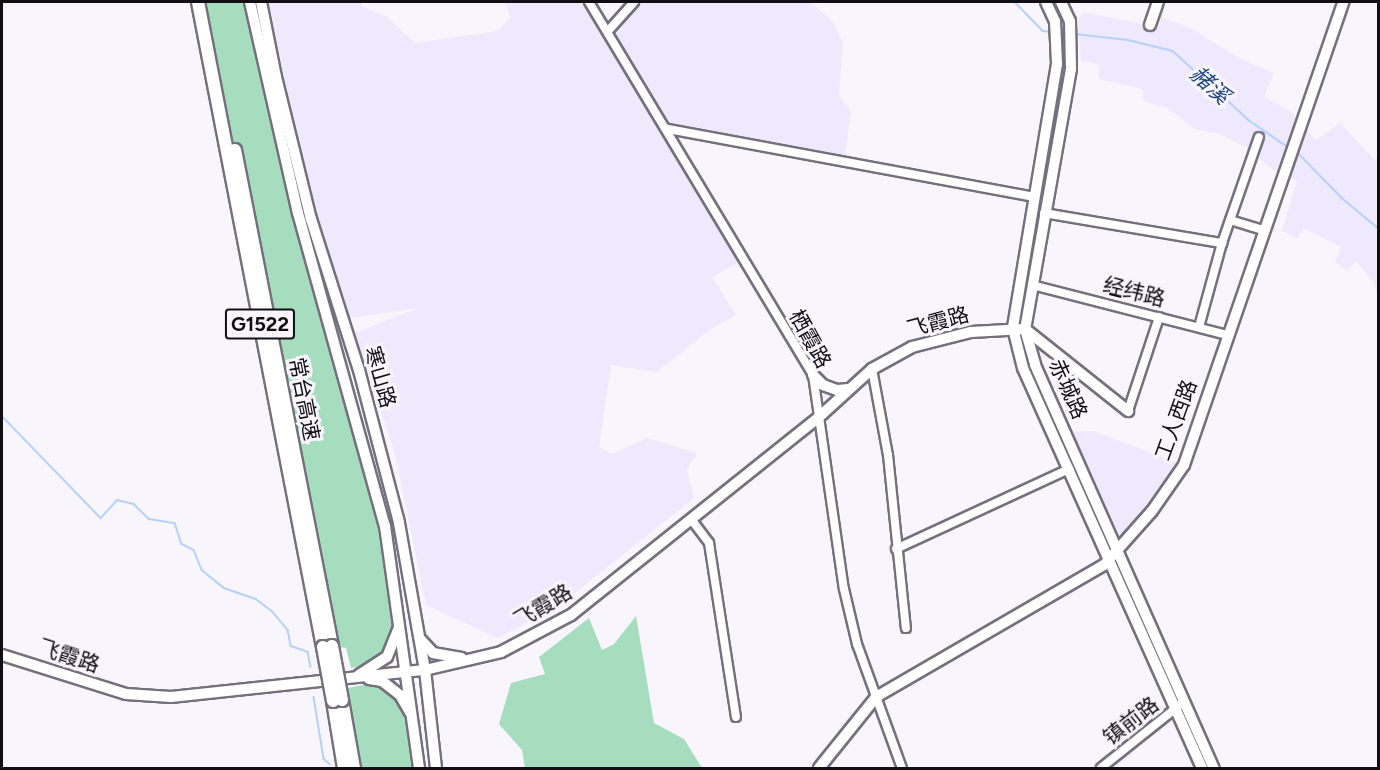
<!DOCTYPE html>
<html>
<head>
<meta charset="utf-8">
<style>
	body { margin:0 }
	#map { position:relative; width:1380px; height:770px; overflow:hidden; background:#f8f5fd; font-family:Figtree,"Noto Sans SC",sans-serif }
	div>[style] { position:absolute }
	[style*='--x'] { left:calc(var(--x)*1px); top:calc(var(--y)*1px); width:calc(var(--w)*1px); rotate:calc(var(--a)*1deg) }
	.built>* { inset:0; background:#efe9fd }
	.green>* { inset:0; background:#a7ddbf }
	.stream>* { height:1.5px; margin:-0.75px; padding:0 0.75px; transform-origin:0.75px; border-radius:0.75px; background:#b6d1f8 }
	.roads { filter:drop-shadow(2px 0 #74717c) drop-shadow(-2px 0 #74717c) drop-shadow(0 2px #74717c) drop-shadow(0 -2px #74717c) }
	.minor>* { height:8px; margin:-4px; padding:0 4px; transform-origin:4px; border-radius:4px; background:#fff }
	.major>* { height:10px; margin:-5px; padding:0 5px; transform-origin:5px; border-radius:5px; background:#fff }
	.highway>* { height:12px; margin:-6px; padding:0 6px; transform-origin:6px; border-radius:6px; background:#fff }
	.bridges { filter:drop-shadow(2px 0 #74717c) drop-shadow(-2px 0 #74717c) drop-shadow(0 2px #74717c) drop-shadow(0 -2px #74717c) }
	.highway-bridge>* { height:12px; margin:-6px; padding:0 6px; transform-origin:6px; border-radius:6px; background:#fff }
	span { translate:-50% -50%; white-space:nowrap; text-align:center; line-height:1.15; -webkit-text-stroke:6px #f8f5fd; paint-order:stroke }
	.shield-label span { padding:2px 4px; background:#f8f5fd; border:2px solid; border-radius:4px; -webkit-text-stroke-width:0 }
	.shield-label { font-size:20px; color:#110f14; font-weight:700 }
	.street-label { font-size:21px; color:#110f14 }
	.water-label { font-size:22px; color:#1f4781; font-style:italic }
	.frame { position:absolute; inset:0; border:3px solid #110f14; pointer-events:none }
</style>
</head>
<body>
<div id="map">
	<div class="built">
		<div style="clip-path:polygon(261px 2px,362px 2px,361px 6px,387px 17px,415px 43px,498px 31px,511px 17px,504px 2px,589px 2px,608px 30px,634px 2px,810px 2px,832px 21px,843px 42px,839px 95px,851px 112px,844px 161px,669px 130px,743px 260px,712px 277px,736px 315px,708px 331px,657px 372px,611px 365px,599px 447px,613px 454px,647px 438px,697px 453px,687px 470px,694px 498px,560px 605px,498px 638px,426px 605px,395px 454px,355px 333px,418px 308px,343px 319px,311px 219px)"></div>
		<div style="clip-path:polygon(1083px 12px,1158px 27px,1161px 17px,1192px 29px,1239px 58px,1274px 73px,1264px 97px,1291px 112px,1316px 140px,1340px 123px,1375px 160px,1378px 156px,1378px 296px,1374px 283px,1356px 261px,1347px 271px,1335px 262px,1341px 247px,1303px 228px,1298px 239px,1282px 231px,1297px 181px,1273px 170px,1245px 147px,1219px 134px,1195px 129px,1167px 108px,1143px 101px,1143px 89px,1099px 79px,1099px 65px,1081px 60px,1078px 20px)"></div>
		<div style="clip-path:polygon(1093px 431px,1184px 465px,1124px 546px,1073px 432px)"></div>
	</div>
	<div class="green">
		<div style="clip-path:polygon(206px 2px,250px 2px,265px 82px,364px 441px,400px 621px,387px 657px,364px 666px,351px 668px,346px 648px,332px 646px)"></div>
		<div style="clip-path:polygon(636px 616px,654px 723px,684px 739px,702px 768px,525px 768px,522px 750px,499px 724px,511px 683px,545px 674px,539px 657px,589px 618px,602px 650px,614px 644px)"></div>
		<div style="clip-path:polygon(382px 681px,413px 717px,419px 768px,354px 768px,342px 700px,348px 698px,348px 688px)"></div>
	</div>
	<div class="stream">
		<div style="--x:1015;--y:2;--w:40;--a:46"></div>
		<div style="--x:1043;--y:31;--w:9;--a:6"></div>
		<div style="--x:1075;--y:34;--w:53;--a:6.5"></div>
		<div style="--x:1128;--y:40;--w:46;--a:13.7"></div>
		<div style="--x:1173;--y:51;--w:104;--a:42.3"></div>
		<div style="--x:1250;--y:121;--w:46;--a:34.4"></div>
		<div style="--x:1298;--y:153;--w:63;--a:45.6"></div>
		<div style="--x:1342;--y:198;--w:47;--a:39.8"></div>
		<div style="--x:2;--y:416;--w:142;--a:45.9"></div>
		<div style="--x:101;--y:518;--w:24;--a:-48"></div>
		<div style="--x:117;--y:500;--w:17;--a:13"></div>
		<div style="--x:134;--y:504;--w:21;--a:45"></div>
		<div style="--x:149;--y:519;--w:26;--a:9"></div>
		<div style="--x:175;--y:523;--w:22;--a:72"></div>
		<div style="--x:182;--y:544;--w:13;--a:27"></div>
		<div style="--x:194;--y:550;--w:22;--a:68"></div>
		<div style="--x:202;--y:570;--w:28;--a:39"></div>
		<div style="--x:224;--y:588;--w:34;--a:19"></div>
		<div style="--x:256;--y:599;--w:20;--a:37"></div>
		<div style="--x:272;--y:611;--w:25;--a:50"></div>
		<div style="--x:288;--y:630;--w:16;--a:79"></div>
		<div style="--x:291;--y:646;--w:18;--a:19"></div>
		<div style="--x:308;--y:652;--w:15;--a:79"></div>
		<div style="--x:314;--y:697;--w:63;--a:80.8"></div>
		<div style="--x:324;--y:759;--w:8;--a:40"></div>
	</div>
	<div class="roads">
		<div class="minor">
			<div style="--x:589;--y:2;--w:435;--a:59"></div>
			<div style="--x:813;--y:375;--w:216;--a:81.8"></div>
			<div style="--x:844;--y:589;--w:57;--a:76.7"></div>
			<div style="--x:857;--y:644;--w:132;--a:70.1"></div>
			<div style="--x:608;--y:31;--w:39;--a:-48"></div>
			<div style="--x:668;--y:129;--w:373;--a:10.5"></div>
			<div style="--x:1044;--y:213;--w:181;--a:9.6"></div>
			<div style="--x:1230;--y:220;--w:34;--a:17"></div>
			<div style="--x:1032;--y:285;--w:201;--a:14.4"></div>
			<div style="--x:1199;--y:327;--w:87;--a:-74.7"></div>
			<div style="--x:1222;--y:243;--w:112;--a:-70.8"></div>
			<div style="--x:872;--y:369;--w:87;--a:79.5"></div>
			<div style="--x:888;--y:455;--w:174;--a:84.1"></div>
			<div style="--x:1128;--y:411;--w:99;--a:-71.7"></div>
			<div style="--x:691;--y:519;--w:30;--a:53"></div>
			<div style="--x:709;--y:543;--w:176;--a:81.2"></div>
			<div style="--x:896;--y:549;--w:191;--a:-24.8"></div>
			<div style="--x:1101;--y:768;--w:101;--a:-38.6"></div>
		</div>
		<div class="major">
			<div style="--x:250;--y:2;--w:216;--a:77.2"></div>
			<div style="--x:298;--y:213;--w:325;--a:74.5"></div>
			<div style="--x:385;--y:526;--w:244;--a:82"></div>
			<div style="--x:261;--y:2;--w:76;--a:78.7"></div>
			<div style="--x:276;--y:77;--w:146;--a:76.2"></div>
			<div style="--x:311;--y:219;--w:158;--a:72.4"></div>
			<div style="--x:359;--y:370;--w:158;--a:75.3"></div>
			<div style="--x:399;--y:523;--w:149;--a:80"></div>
			<div style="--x:425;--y:670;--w:99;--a:83.6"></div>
			<div style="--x:1046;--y:2;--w:21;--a:65"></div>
			<div style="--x:1055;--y:21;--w:43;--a:87.3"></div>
			<div style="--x:1057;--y:64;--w:268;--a:99.5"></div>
			<div style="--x:1013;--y:328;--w:41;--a:76"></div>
			<div style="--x:1023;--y:368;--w:438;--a:65.9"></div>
			<div style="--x:1061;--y:2;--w:21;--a:65"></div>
			<div style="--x:1070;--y:21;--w:48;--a:88.8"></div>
			<div style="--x:1071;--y:69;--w:264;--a:100"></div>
			<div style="--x:1025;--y:329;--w:37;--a:74"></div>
			<div style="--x:1035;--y:365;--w:441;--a:66.1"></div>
			<div style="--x:1150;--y:25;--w:24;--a:-71"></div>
			<div style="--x:813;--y:375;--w:14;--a:45"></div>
			<div style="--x:823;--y:385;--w:15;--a:20"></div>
			<div style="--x:837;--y:390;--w:12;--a:-5"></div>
			<div style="--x:421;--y:640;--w:18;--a:47"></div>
			<div style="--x:433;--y:653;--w:29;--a:10"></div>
			<div style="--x:2;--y:655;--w:130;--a:17.5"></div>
			<div style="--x:126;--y:694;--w:45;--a:3.8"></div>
			<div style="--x:171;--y:697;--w:255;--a:-6.1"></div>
			<div style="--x:425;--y:670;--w:78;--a:-13.3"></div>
			<div style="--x:501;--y:652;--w:79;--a:-27.9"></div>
			<div style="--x:571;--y:615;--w:317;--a:-38.6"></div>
			<div style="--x:819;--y:417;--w:72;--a:-42.2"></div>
			<div style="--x:872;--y:369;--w:46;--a:-28.8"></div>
			<div style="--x:912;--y:347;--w:61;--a:-14.3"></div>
			<div style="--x:971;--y:332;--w:54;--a:-3.2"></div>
			<div style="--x:1025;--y:329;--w:132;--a:38.5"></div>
			<div style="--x:359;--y:675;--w:33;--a:-33"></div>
			<div style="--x:387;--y:657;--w:32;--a:-68"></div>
			<div style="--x:369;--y:679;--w:13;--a:9"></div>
			<div style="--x:382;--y:681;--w:23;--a:38"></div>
			<div style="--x:400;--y:695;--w:20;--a:60"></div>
			<div style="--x:819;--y:768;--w:91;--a:-51.2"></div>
			<div style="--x:876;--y:697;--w:263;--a:-30.1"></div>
			<div style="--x:1104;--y:565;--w:72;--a:-48.4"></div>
			<div style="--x:1152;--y:511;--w:56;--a:-55.2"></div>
			<div style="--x:1184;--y:465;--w:490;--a:-71"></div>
		</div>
		<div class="highway">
			<div style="--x:198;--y:2;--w:657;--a:79.03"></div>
			<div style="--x:235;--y:150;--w:505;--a:78.93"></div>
			<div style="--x:342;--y:700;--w:69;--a:80"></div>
			<div style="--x:333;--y:701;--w:68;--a:80.7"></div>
		</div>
	</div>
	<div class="bridges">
		<div class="highway-bridge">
			<div style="--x:332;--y:646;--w:55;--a:79.5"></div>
			<div style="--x:323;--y:647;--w:55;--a:79.5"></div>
		</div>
	</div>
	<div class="shield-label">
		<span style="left:260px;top:324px">G1522</span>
	</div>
	<div class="street-label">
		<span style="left:1134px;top:292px;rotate:14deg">经纬路</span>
		<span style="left:938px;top:322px;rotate:-15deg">飞霞路</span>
		<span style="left:810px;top:339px;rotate:61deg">栖霞路</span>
		<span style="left:380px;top:377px;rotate:74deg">寒山路</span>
		<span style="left:1068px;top:389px;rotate:66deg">赤城路</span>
		<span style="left:304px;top:399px;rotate:79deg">常台高速</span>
		<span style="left:1176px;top:420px;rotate:-70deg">工人西路</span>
		<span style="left:543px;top:606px;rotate:-31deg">飞霞路</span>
		<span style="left:69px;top:656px;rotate:18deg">飞霞路</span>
		<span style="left:1131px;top:721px;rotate:-38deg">镇前路</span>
	</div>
	<div class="water-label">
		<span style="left:1210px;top:85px;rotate:42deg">赭溪</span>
	</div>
	<div class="frame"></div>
</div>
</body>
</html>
